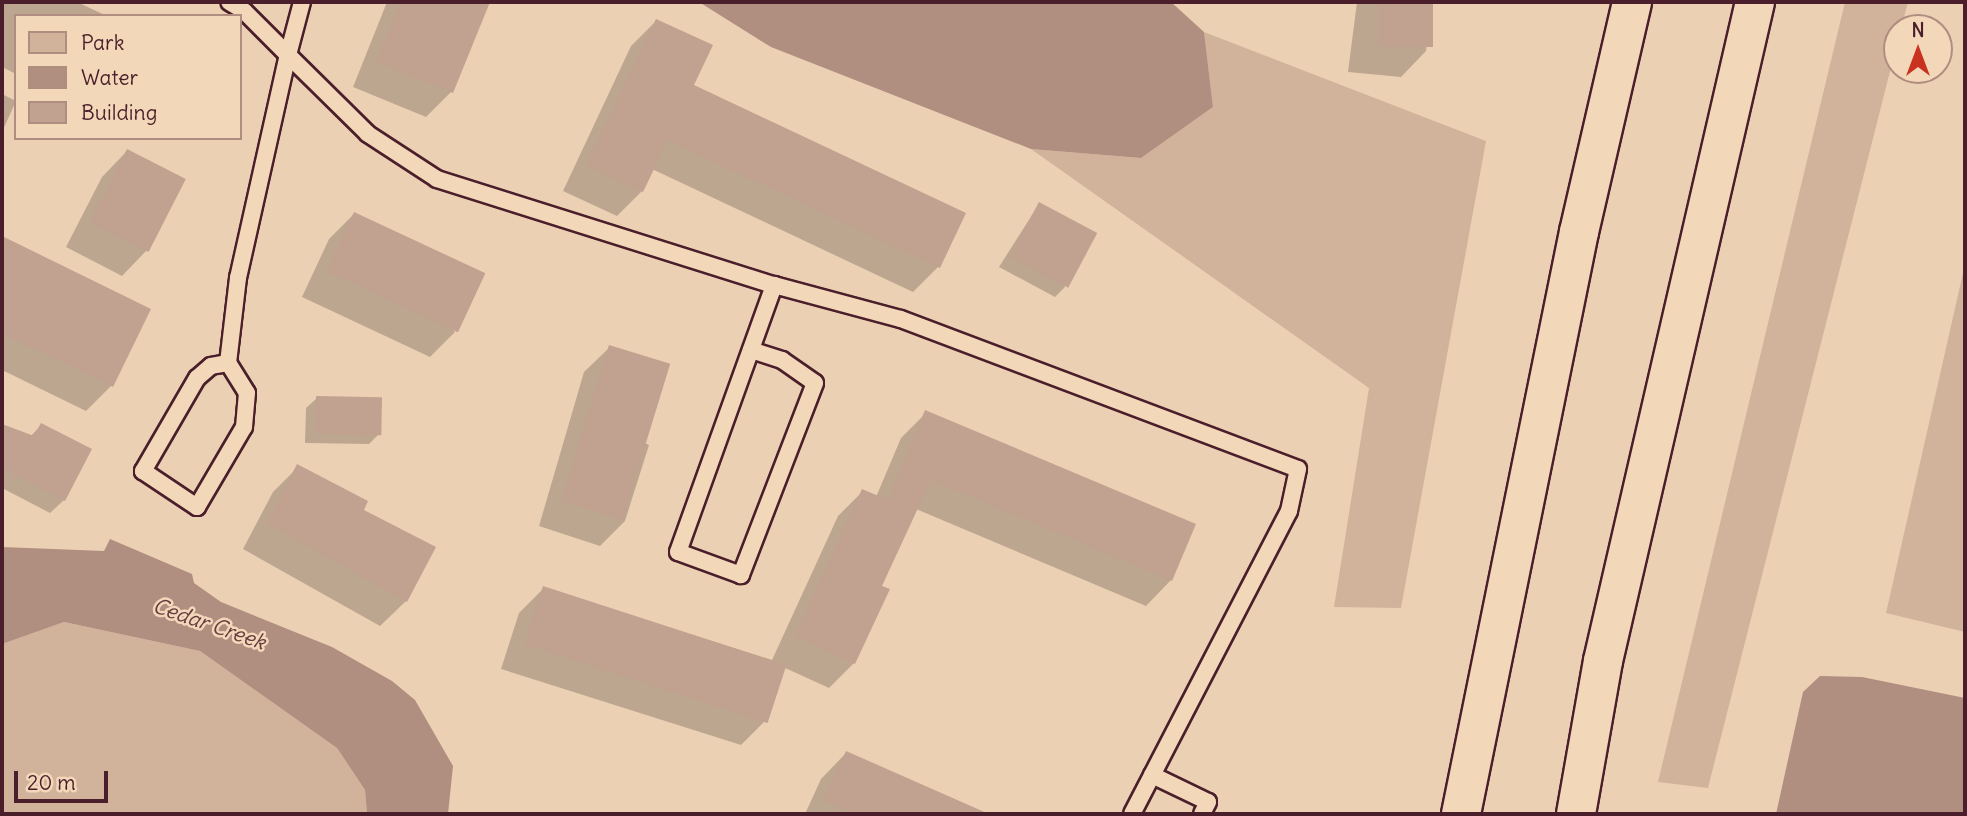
<!DOCTYPE html>
<html>
<head>
<meta charset="utf-8">
<style>
	body { margin:0 }
	#map { position:relative; width:1967px; height:816px; overflow:hidden; background:#ecd0b3; font-family:Delius,sans-serif }
	div>[style] { position:absolute }
	[style*='--x'] { left:calc(var(--x)*1px); top:calc(var(--y)*1px); width:calc(var(--w)*1px); rotate:calc(var(--a)*1deg) }
	.green>* { inset:0; background:#d1b39c }
	.water>* { inset:0; background:#b08e80 }
	.shadow>* { inset:0; background:#0003 }
	.building>* { inset:0; background:#c1a190; transform-origin:0 0 }
	.roads { filter:drop-shadow(2px 0 #4a1f2b) drop-shadow(-2px 0 #4a1f2b) drop-shadow(0 2px #4a1f2b) drop-shadow(0 -2px #4a1f2b) }
	.service>* { height:16px; margin:-8px; padding:0 8px; transform-origin:8px; border-radius:8px; background:#f3d7b9 }
	.motorway>* { height:38px; margin:-19px; padding:0 19px; transform-origin:19px; border-radius:19px; background:#f3d7b9 }
	span { translate:-50% -50%; white-space:nowrap; text-align:center; line-height:1.15; -webkit-text-stroke:5px #f3d7b9; paint-order:stroke }
	.water-label { font-size:21px; color:#643b40; font-style:italic }
	.frame { position:absolute; inset:0; border:4px solid #4a1f2b; pointer-events:none }
	.legend { position:absolute; left:14px; top:14px; width:228px; height:126px; box-sizing:border-box; background:#f3d7b9; border:2px solid #af8d80; margin:0; padding:9px 12px; list-style:none; font-size:21px; color:#4a1f2b }
	.legend li { display:flex; align-items:center; gap:14px; height:35px }
	.legend b { width:35px; border:2px solid #af8d80 }
	.north { position:absolute; left:1883px; top:14px; width:70px; height:70px; box-sizing:border-box; background:#f3d7b9; border:2px solid #af8d80; border-radius:50%; rotate:0deg; font-size:19px; font-weight:700; line-height:28px; text-align:center; color:#4a1f2b }
	.north::after { content:''; display:block; margin:auto; width:24px; height:32px; background:#c8321e; clip-path:polygon(50% 0,100% 100%,50% 72%,0 100%) }
	.scale { position:absolute; left:14px; top:771px; width:94px; height:32px; box-sizing:border-box; border:4px solid #4a1f2b; border-top:0; padding-left:9px; font-size:21px; line-height:24px; white-space:nowrap; color:#4a1f2b; -webkit-text-stroke:5px #f3d7b9; paint-order:stroke }
</style>
</head>
<body>
<div id="map">
	<div class="green">
		<div style="clip-path:polygon(1845px 2px,1908px 2px,1901px 28px,1897px 28px,1897px 44px,1708px 788px,1658px 782px)"></div>
		<div style="clip-path:polygon(1204px 32px,1486px 141px,1401px 608px,1334px 607px,1369px 388px,1031px 149px,1141px 158px,1213px 107px)"></div>
		<div style="clip-path:polygon(1965px 264px,1965px 632px,1886px 613px)"></div>
		<div style="clip-path:polygon(64px 622px,200px 651px,337px 748px,365px 790px,367px 814px,2px 814px,2px 644px)"></div>
	</div>
	<div class="water">
		<div style="clip-path:polygon(699px 2px,1171px 2px,1204px 32px,1213px 107px,1141px 158px,1031px 149px,771px 47px)"></div>
		<div style="clip-path:polygon(110px 539px,192px 574px,194px 583px,221px 602px,332px 647px,392px 681px,415px 700px,453px 766px,448px 814px,367px 814px,365px 790px,337px 748px,200px 651px,64px 622px,2px 644px,2px 547px,104px 551px)"></div>
		<div style="clip-path:polygon(1820px 676px,1862px 677px,1965px 698px,1965px 814px,1776px 814px,1803px 692px)"></div>
	</div>
	<div class="shadow">
		<div style="clip-path:polygon(2px 2px,77px 2px,107px 16px,16px 16px,16px 74px,2px 67px)"></div>
		<div style="clip-path:polygon(387px 2px,488px 2px,451px 92px,426px 117px,353px 87px)"></div>
		<div style="clip-path:polygon(1357px 2px,1432px 2px,1426px 51px,1401px 77px,1348px 72px)"></div>
		<div style="clip-path:polygon(656px 21px,691px 86px,964px 214px,938px 267px,913px 292px,652px 169px,642px 191px,617px 216px,563px 191px,631px 46px)"></div>
		<div style="clip-path:polygon(2px 94px,16px 101px,2px 132px)"></div>
		<div style="clip-path:polygon(127px 151px,147px 250px,122px 276px,66px 247px,102px 177px)"></div>
		<div style="clip-path:polygon(1039px 204px,1065px 287px,1055px 297px,999px 267px)"></div>
		<div style="clip-path:polygon(354px 214px,455px 332px,430px 357px,302px 297px,329px 239px)"></div>
		<div style="clip-path:polygon(2px 238px,149px 310px,111px 386px,86px 411px,2px 370px)"></div>
		<div style="clip-path:polygon(610px 347px,643px 442px,649px 445px,625px 521px,600px 546px,539px 526px,584px 372px)"></div>
		<div style="clip-path:polygon(317px 398px,379px 434px,369px 444px,305px 443px,306px 408px)"></div>
		<div style="clip-path:polygon(926px 413px,1171px 580px,1146px 606px,916px 509px,880px 587px,854px 663px,829px 688px,783px 667px,767px 719px,741px 745px,501px 669px,519px 613px,544px 588px,772px 660px,838px 516px,863px 491px,876px 497px,901px 438px)"></div>
		<div style="clip-path:polygon(41px 425px,64px 500px,50px 513px,2px 488px,2px 426px,30px 437px)"></div>
		<div style="clip-path:polygon(298px 467px,361px 510px,406px 601px,380px 626px,243px 549px,273px 492px)"></div>
		<div style="clip-path:polygon(846px 753px,984px 814px,805px 814px,821px 779px)"></div>
	</div>
	<div class="building">
		<div style="clip-path:polygon(401px 2px,490px 2px,453px 93px,376px 62px)"></div>
		<div style="left:1378px;top:2px;width:55px;height:45px"></div>
		<div style="clip-path:polygon(656px 19px,713px 45px,694px 85px,966px 213px,940px 268px,668px 140px,643px 192px,586px 166px)"></div>
		<div style="left:127px;top:149px;width:66px;height:82px;rotate:27deg"></div>
		<div style="left:1039px;top:202px;width:66px;height:62px;rotate:28deg"></div>
		<div style="left:354px;top:212px;width:145px;height:65px;rotate:25deg"></div>
		<div style="clip-path:polygon(2px 236px,151px 309px,113px 387px,2px 333px)"></div>
		<div style="left:609px;top:345px;width:64px;height:163px;rotate:17deg"></div>
		<div style="left:316px;top:396px;width:66px;height:38px;rotate:1deg"></div>
		<div style="clip-path:polygon(925px 410px,1196px 524px,1172px 581px,931px 480px,882px 586px,890px 589px,855px 664px,795px 636px,862px 489px,888px 500px)"></div>
		<div style="clip-path:polygon(41px 423px,92px 449px,65px 501px,2px 468px,2px 424px,34px 436px)"></div>
		<div style="clip-path:polygon(297px 464px,368px 501px,364px 510px,436px 547px,407px 602px,267px 523px)"></div>
		<div style="left:543px;top:586px;width:256px;height:61px;rotate:18deg"></div>
		<div style="clip-path:polygon(846px 751px,989px 814px,856px 814px,824px 800px)"></div>
	</div>
	<div class="roads">
		<div class="service">
			<div style="--x:302;--y:2;--w:55;--a:104.8"></div>
			<div style="--x:288;--y:55;--w:112;--a:44.6"></div>
			<div style="--x:368;--y:134;--w:82;--a:33.1"></div>
			<div style="--x:437;--y:179;--w:353;--a:17.5"></div>
			<div style="--x:774;--y:285;--w:131;--a:15"></div>
			<div style="--x:901;--y:319;--w:424;--a:20.7"></div>
			<div style="--x:1298;--y:469;--w:43;--a:102.1"></div>
			<div style="--x:1289;--y:511;--w:341;--a:117.4"></div>
			<div style="--x:751;--y:350;--w:33;--a:18"></div>
			<div style="--x:782;--y:360;--w:40;--a:34.9"></div>
			<div style="--x:815;--y:383;--w:206;--a:111.1"></div>
			<div style="--x:741;--y:575;--w:67;--a:-159.9"></div>
			<div style="--x:678;--y:552;--w:284;--a:-70.2"></div>
			<div style="--x:228;--y:363;--w:17;--a:170"></div>
			<div style="--x:211;--y:366;--w:18;--a:139"></div>
			<div style="--x:197;--y:378;--w:108;--a:120.1"></div>
			<div style="--x:143;--y:471;--w:65;--a:33.7"></div>
			<div style="--x:197;--y:507;--w:93;--a:-59.6"></div>
			<div style="--x:244;--y:427;--w:34;--a:-85"></div>
			<div style="--x:247;--y:393;--w:36;--a:-122"></div>
			<div style="--x:228;--y:363;--w:86;--a:-83.3"></div>
			<div style="--x:238;--y:278;--w:229;--a:-77.4"></div>
			<div style="--x:288;--y:55;--w:62;--a:-135"></div>
			<div style="--x:244;--y:11;--w:17;--a:-149"></div>
			<div style="--x:1152;--y:775;--w:62;--a:25.7"></div>
			<div style="--x:1208;--y:802;--w:13;--a:117"></div>
		</div>
		<div class="motorway">
			<div style="--x:1461;--y:814;--w:594;--a:-78.54"></div>
			<div style="--x:1579;--y:232;--w:236;--a:-77"></div>
			<div style="--x:1576;--y:814;--w:155;--a:-80"></div>
			<div style="--x:1603;--y:661;--w:676;--a:-77.01"></div>
		</div>
	</div>
	<div class="water-label">
		<span style="left:209px;top:624px;rotate:19deg">Cedar Creek</span>
	</div>
	<div class="frame"></div>
	<ul class="legend">
	<li><b style="height:19px;background:#d1b39c"></b>Park</li>
	<li><b style="height:19px;background:#b08e80"></b>Water</li>
	<li><b style="height:19px;background:#c1a190"></b>Building</li>
	</ul>
	<div class="north">N</div>
	<div class="scale">20 m</div>
</div>
</body>
</html>
